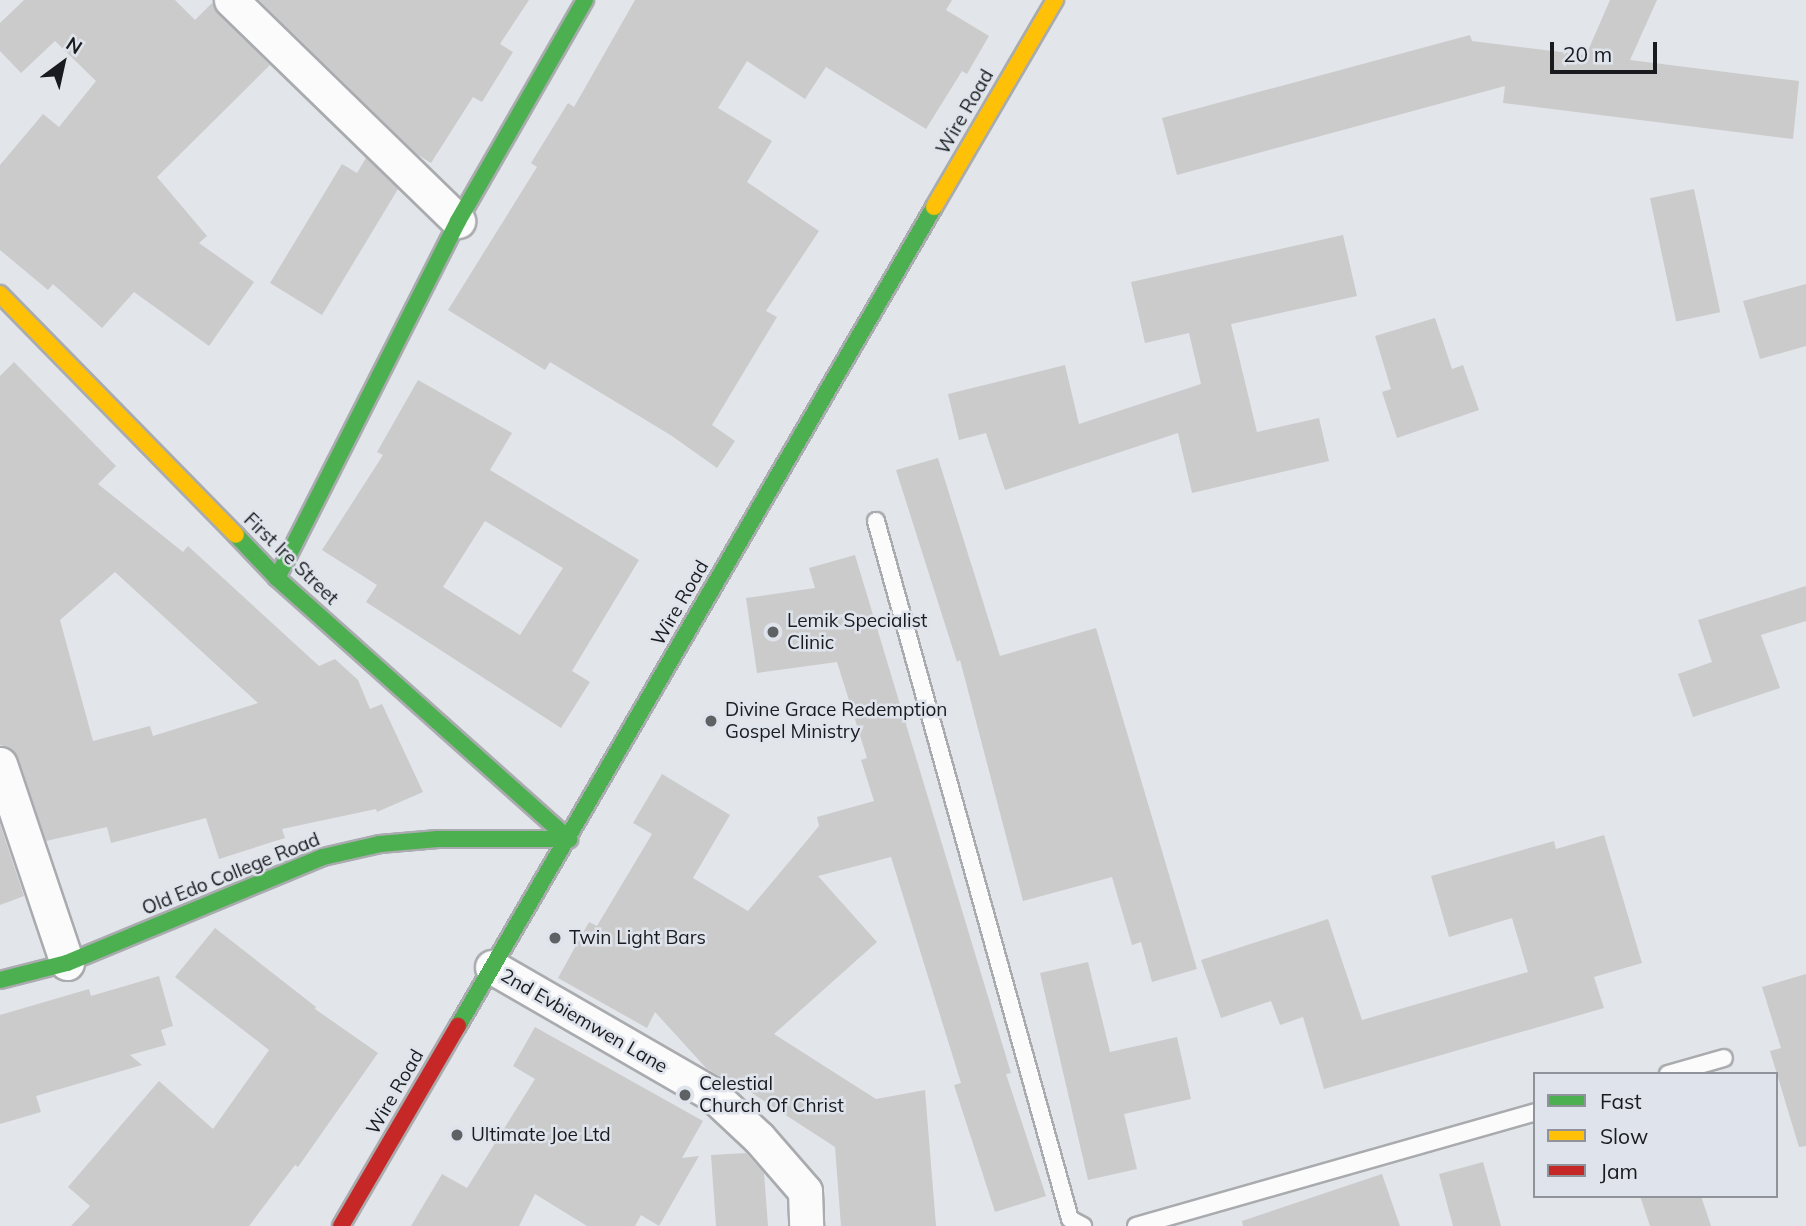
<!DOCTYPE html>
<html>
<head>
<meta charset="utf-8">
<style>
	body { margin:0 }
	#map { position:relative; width:1806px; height:1226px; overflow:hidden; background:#e2e5e9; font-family:Mulish,sans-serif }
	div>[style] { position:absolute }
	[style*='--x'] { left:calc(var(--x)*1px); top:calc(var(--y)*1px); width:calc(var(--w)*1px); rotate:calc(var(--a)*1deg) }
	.building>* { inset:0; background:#cbcbcc; transform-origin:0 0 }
	.roads { filter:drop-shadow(2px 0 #a9abae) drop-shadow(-2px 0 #a9abae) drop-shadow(0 2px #a9abae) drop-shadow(0 -2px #a9abae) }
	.lane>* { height:16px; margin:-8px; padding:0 8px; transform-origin:8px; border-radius:8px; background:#fbfbfc }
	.street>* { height:33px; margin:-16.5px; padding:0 16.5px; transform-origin:16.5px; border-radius:16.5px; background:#fbfbfc }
	.fast>* { height:16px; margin:-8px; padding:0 8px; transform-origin:8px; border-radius:8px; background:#4caf50 }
	.slow>* { height:16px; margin:-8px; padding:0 8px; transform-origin:8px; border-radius:8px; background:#ffc107 }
	.jam>* { height:16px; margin:-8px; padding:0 8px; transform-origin:8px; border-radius:8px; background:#c62828 }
	.dots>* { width:19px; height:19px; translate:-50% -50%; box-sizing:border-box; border:4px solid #dfe4ec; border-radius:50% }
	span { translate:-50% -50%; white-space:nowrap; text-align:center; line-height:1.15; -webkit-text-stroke:5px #dfe4ec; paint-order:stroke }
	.street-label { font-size:19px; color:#191b1e }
	.poi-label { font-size:19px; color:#191b1e }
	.left { translate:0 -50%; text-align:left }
	.legend { position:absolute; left:1533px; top:1072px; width:245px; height:126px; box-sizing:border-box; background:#dfe4ec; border:2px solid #90949a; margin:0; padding:9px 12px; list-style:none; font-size:21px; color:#191b1e }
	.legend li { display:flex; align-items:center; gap:14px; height:35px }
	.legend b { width:35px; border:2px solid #90949a }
	.north { position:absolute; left:28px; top:28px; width:70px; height:70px; -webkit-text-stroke:5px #dfe4ec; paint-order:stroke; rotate:33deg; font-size:19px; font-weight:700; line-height:28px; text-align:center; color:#191b1e }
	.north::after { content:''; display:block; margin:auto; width:24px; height:32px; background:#191b1e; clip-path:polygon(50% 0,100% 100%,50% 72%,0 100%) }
	.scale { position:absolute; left:1550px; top:42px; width:107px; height:32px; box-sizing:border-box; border:4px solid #191b1e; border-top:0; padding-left:9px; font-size:21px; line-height:24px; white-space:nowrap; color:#191b1e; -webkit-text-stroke:5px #dfe4ec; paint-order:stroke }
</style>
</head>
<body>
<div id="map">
	<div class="building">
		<div style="clip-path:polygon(24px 0,175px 0,195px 20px,212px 3px,218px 14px,270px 65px,157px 177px,207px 236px,199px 243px,254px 282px,209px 346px,134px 292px,102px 328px,53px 284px,48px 290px,0 250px,0 165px,43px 114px,59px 127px,96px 81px,55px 41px,21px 73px,0 51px,0 23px)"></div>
		<div style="clip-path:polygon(259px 0,529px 0,500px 44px,513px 52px,482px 102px,473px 97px,431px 163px,418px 155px)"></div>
		<div style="clip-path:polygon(635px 0,952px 0,946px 10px,989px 36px,967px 74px,962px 71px,926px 129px,826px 67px,805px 99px,747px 61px,718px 108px,772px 141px,747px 182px,819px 231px,766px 311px,777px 317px,712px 425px,735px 441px,717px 468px,672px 436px,550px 362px,545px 370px,448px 310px,537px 167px,531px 163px,568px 103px,574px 107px)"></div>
		<div style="clip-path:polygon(1610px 0,1657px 0,1630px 60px,1799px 81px,1793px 139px,1503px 103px,1505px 86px,1177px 175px,1162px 118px,1470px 35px,1472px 41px,1586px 55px)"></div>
		<div style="clip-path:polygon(366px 158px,398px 189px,322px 315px,270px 283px,342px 164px,357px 173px)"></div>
		<div style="left:1694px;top:189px;width:126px;height:45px;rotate:78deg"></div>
		<div style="clip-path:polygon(1343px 235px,1357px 296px,1231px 324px,1257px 432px,1319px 418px,1329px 461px,1192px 493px,1178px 433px,1005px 490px,986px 433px,959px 440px,948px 394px,1065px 365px,1079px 424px,1201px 384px,1189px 333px,1145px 343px,1131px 282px)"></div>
		<div style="clip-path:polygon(1806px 284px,1806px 346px,1760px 359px,1743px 301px)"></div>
		<div style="clip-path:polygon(1435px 318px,1452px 369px,1463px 365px,1479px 410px,1397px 438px,1382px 392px,1391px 389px,1375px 336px)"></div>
		<div style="clip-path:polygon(evenodd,14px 362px,116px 466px,98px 484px,183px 552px,188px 546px,319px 666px,335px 659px,358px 680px,370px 709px,382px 704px,423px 792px,377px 812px,376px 809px,282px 829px,285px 838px,219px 859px,206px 818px,111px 843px,107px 827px,46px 841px,18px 758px,12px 749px,0 745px,0 376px,14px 362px,115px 572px,258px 703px,153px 736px,150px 726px,93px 741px,60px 620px,115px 572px)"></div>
		<div style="clip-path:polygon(evenodd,418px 380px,512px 433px,490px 470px,639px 560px,572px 671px,590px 682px,561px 728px,366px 602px,377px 585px,322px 550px,383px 455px,377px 452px,418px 380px,485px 521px,563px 568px,520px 635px,443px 587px,485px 521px)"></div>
		<div style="clip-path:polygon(938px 458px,1000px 656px,1096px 628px,1197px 969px,1152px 982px,1141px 942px,1132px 945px,1112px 877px,1023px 901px,960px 660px,957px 662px,896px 470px)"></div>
		<div style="clip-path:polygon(855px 555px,1011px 1073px,1006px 1074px,1046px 1196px,995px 1212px,954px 1085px,961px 1083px,891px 857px,818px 876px,877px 942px,774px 1034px,876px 1099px,925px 1090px,936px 1226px,841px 1226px,835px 1147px,727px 1077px,726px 1080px,706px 1068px,655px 1012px,647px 1028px,558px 978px,589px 922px,597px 926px,652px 834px,633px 823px,662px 774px,730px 815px,693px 878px,748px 911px,819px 826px,817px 817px,874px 801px,861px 760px,867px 758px,837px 662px,757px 673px,746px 598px,815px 588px,809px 568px)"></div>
		<div style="clip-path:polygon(1806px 586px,1806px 621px,1761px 635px,1780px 688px,1693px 717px,1678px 674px,1712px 662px,1698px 620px)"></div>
		<div style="clip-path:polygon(0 824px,24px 896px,0 905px)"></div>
		<div style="clip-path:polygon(1604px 835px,1642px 963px,1594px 977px,1604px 1008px,1324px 1089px,1303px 1017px,1280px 1025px,1271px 1001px,1221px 1018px,1201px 960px,1328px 919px,1362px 1020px,1528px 972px,1512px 918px,1449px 937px,1431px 876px,1554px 841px,1556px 849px)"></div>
		<div style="clip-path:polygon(215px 928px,316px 1007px,315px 1009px,378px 1053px,298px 1167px,295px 1165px,249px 1226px,71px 1226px,90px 1206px,68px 1187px,159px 1081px,213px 1129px,269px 1050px,175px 977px)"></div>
		<div style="clip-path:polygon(1088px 962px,1110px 1052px,1177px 1037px,1191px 1099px,1124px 1114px,1137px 1169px,1088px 1180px,1040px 973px)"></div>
		<div style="clip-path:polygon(1806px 974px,1806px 1146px,1799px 1147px,1770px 1051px,1781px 1048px,1762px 987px)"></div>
		<div style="clip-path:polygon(159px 976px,173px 1026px,161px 1030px,166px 1045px,130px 1055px,142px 1065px,36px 1096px,41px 1112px,0 1124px,0 1015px,89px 989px,91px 996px)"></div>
		<div style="clip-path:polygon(535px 1027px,703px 1121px,682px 1158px,699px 1156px,659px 1226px,641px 1215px,635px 1226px,587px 1226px,535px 1194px,519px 1226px,411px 1226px,442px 1174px,467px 1188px,535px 1079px,513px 1066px)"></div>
		<div style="clip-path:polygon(746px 1153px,764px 1173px,768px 1226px,716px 1226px,711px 1155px)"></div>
		<div style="clip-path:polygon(1483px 1162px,1501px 1226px,1453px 1226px,1439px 1174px)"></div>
		<div style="clip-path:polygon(1382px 1174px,1400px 1226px,1243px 1226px,1242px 1221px)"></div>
		<div style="clip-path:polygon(1640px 1196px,1701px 1196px,1711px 1226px,1650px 1226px)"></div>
	</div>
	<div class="roads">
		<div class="lane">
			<div style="--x:876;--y:521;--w:724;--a:74.47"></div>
			<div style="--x:1070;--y:1219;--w:15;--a:28"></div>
			<div style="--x:1668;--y:1074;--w:58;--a:-15.9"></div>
			<div style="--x:1136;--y:1226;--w:415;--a:-15.9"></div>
		</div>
		<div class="street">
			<div style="--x:231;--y:0;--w:317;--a:44.2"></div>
			<div style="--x:0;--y:764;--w:210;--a:71.4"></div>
			<div style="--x:492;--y:967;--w:254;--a:30"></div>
			<div style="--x:712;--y:1094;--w:64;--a:43.1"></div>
			<div style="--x:759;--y:1138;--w:70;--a:49"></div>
			<div style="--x:805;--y:1191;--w:35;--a:88"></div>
		</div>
		<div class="fast">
			<div style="--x:236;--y:535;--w:59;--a:46.4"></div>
			<div style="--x:277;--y:578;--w:392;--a:41.8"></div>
			<div style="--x:277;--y:578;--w:400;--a:-63.1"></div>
			<div style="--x:458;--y:221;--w:255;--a:-60.1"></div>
			<div style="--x:0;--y:980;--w:69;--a:-14.2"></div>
			<div style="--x:67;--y:963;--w:277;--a:-22.5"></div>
			<div style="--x:323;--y:857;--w:58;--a:-12.8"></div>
			<div style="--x:380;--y:844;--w:58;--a:-4.9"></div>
			<div style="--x:438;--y:839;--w:131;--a:0"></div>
			<div style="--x:458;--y:1026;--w:947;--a:-59.83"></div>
		</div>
		<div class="slow">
			<div style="--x:934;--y:207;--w:240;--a:-59.7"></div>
			<div style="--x:0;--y:294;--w:337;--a:45.6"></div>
		</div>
		<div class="jam">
			<div style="--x:341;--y:1226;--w:232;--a:-59.7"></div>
		</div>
	</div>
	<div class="dots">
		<div style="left:773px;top:632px;background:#5f6265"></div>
		<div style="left:711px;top:721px;background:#5f6265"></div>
		<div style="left:555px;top:938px;background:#5f6265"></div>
		<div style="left:685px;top:1095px;background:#5f6265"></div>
		<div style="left:457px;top:1135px;background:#5f6265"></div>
	</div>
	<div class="street-label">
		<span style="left:965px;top:112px;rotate:-60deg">Wire Road</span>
		<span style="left:291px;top:559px;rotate:44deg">First Ire Street</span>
		<span style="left:680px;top:603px;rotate:-60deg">Wire Road</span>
		<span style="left:231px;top:874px;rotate:-22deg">Old Edo College Road</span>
		<span style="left:584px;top:1021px;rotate:30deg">2nd Evbiemwen Lane</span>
		<span style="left:395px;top:1092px;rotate:-60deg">Wire Road</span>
	</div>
	<div class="poi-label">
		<span class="left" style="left:787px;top:632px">Lemik Specialist<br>Clinic</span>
		<span class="left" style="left:725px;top:721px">Divine Grace Redemption<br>Gospel Ministry</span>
		<span class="left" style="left:569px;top:938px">Twin Light Bars</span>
		<span class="left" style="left:699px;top:1095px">Celestial<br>Church Of Christ</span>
		<span class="left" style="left:471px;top:1135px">Ultimate Joe Ltd</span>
	</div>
	<ul class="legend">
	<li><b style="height:9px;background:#4caf50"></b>Fast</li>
	<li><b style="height:9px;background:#ffc107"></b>Slow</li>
	<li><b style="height:9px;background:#c62828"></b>Jam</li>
	</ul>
	<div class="north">N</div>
	<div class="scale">20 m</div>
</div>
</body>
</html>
